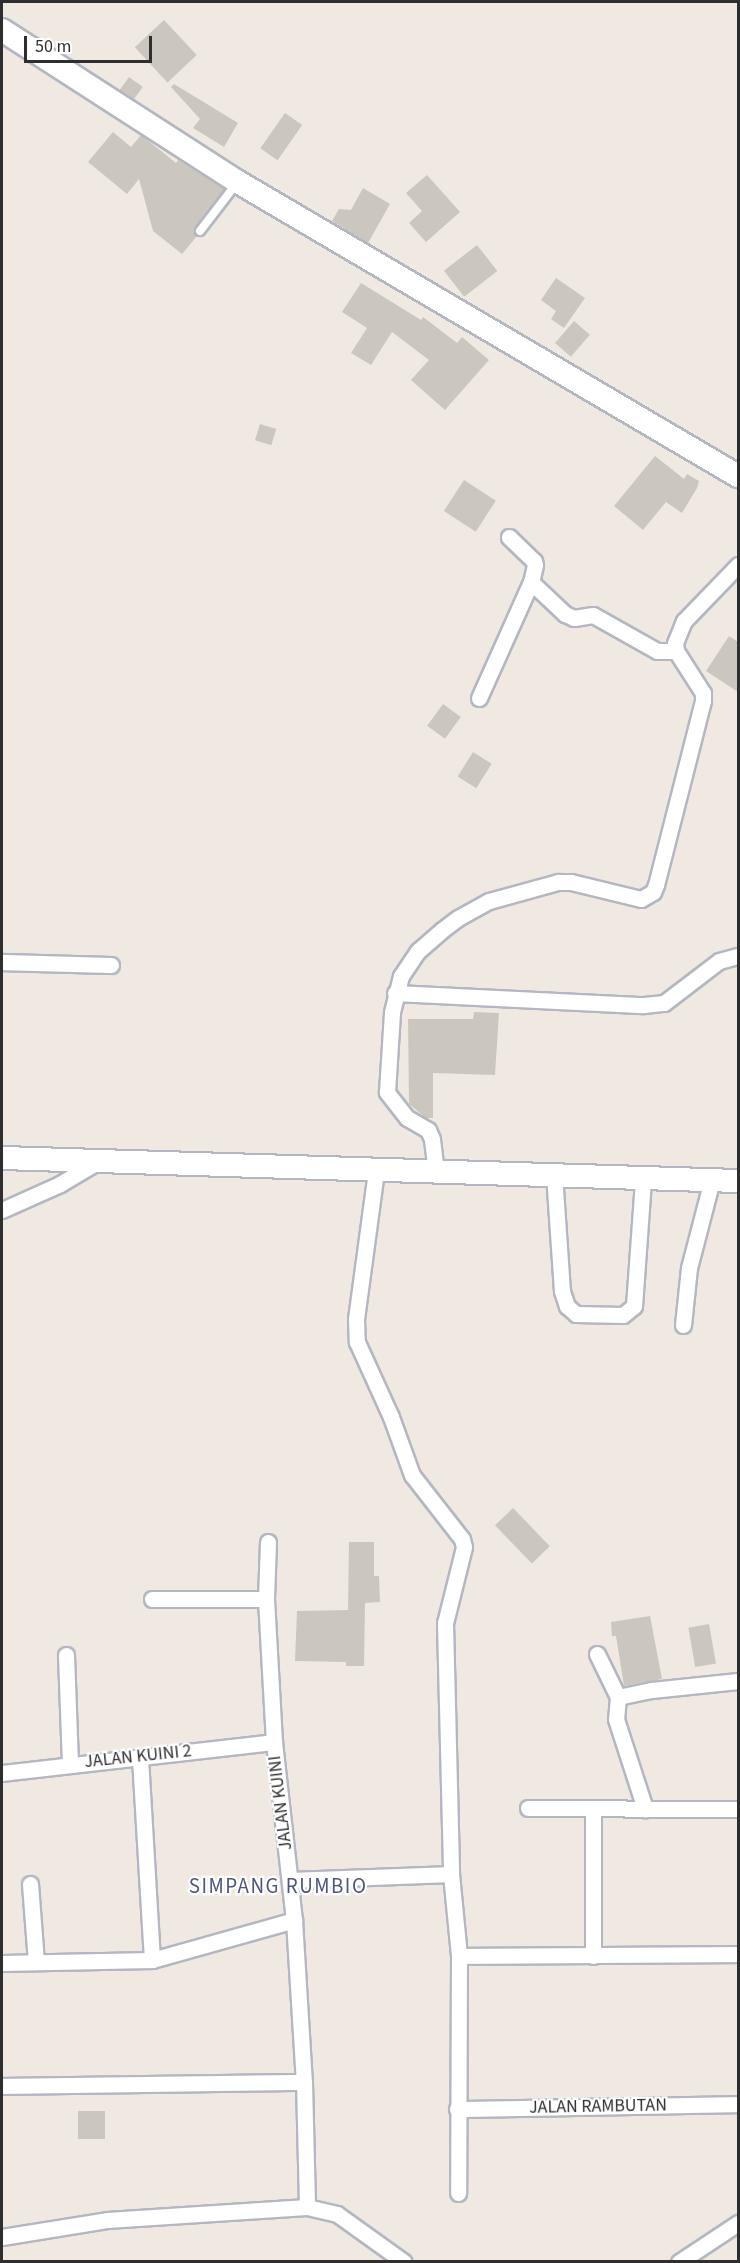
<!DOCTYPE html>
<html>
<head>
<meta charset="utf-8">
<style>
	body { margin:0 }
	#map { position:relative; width:740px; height:2263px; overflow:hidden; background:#efe9e1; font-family:"Source Sans 3",sans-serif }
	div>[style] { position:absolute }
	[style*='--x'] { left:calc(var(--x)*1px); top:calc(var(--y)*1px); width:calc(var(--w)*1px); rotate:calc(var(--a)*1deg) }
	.building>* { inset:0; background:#cbc7bf; transform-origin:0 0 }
	.roads { filter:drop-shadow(2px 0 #b4b7c1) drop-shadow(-2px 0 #b4b7c1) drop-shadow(0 2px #b4b7c1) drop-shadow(0 -2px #b4b7c1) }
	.lane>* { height:8px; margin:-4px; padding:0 4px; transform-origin:4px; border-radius:4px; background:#fff }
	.street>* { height:15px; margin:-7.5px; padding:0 7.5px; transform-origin:7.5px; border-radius:7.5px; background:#fff }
	.secondary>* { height:22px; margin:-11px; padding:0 11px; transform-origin:11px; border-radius:11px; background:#fff }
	span { translate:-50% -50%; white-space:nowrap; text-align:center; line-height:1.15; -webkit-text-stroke:4.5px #fff; paint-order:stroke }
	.street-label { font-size:18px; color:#2e2e2e }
	.quarter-label { font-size:21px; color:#4d5680; letter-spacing:1.5px }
	.frame { position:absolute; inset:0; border:3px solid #2e2e2e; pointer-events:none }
	.scale { position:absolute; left:24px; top:36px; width:128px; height:27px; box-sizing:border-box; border:3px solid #2e2e2e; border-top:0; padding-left:8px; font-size:18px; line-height:21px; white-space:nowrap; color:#2e2e2e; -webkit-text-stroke:4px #fff; paint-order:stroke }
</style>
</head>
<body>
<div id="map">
	<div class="building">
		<div style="left:164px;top:20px;width:48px;height:40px;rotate:47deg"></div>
		<div style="left:129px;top:77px;width:17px;height:16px;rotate:36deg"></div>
		<div style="clip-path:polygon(174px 84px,238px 123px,224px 147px,193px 128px,200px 119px,171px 87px)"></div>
		<div style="left:285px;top:113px;width:21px;height:43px;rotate:35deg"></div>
		<div style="clip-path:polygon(113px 132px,131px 147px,141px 135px,176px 163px,178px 160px,225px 189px,195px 227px,197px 236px,182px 254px,153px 231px,139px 179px,127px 194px,88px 162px)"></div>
		<div style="clip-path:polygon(427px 175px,460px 212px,426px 242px,409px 223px,422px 211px,406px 193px)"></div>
		<div style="clip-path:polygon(363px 188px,390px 204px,368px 243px,332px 221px,339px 209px,351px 210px)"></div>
		<div style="left:477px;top:245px;width:33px;height:42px;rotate:52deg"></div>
		<div style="clip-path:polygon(556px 278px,585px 298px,564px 328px,551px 319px,556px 311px,541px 300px)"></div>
		<div style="clip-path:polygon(361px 283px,421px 320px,423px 317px,457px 343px,462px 337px,489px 360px,445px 410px,411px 380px,429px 360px,392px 332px,371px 365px,351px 353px,367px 328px,342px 312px)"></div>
		<div style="left:574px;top:321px;width:21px;height:29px;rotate:41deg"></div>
		<div style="left:260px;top:424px;width:17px;height:17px;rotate:17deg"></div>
		<div style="clip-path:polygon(655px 456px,684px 479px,687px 474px,699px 481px,697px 488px,682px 513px,666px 502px,643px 530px,614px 506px)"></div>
		<div style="left:464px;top:480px;width:38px;height:37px;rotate:33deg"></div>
		<div style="clip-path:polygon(729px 636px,738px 642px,738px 692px,706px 671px)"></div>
		<div style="left:443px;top:704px;width:22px;height:27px;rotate:36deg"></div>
		<div style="left:473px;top:752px;width:22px;height:29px;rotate:32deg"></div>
		<div style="clip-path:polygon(474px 1012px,499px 1013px,495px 1075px,433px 1073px,433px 1118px,426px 1118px,409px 1104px,408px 1019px,473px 1019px)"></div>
		<div style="left:513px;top:1508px;width:53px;height:25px;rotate:46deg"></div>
		<div style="clip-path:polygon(349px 1542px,374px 1542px,374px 1576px,379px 1576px,380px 1602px,365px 1603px,364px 1666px,346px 1666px,346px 1662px,295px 1661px,297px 1611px,348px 1610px)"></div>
		<div style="clip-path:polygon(650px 1616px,662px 1679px,624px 1686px,616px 1636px,612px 1636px,611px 1622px)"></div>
		<div style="left:709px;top:1624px;width:40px;height:21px;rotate:80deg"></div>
		<div style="left:105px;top:2111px;width:28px;height:27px;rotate:90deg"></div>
	</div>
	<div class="roads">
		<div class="lane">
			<div style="--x:200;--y:231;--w:61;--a:-52.4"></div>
		</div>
		<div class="street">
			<div style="--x:509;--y:537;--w:35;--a:44"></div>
			<div style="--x:534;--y:561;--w:4;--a:76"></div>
			<div style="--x:535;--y:565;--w:17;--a:103"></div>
			<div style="--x:531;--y:582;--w:47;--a:43.3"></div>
			<div style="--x:565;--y:614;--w:10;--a:24"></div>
			<div style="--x:574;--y:618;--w:19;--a:-9"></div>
			<div style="--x:593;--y:615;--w:73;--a:29.4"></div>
			<div style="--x:657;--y:651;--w:19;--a:0"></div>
			<div style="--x:479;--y:698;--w:127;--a:-65.9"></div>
			<div style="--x:2;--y:962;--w:109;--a:1.6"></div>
			<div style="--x:395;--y:993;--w:249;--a:2.8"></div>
			<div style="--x:644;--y:1005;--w:20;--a:-6"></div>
			<div style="--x:664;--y:1003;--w:69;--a:-37.4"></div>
			<div style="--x:719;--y:961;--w:20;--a:-15"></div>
			<div style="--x:376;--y:1171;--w:149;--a:97.7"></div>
			<div style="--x:356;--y:1319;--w:23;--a:88"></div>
			<div style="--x:357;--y:1342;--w:82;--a:65.6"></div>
			<div style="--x:391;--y:1417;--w:62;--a:70.1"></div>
			<div style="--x:412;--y:1475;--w:81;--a:52"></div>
			<div style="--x:462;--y:1539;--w:8;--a:76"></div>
			<div style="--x:464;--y:1547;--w:78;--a:104"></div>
			<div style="--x:445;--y:1623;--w:251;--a:88.6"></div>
			<div style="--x:451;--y:1874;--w:82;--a:84.4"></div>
			<div style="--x:459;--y:1956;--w:237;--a:90.2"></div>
			<div style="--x:436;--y:1172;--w:33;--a:-97"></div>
			<div style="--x:432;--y:1139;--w:10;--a:-114"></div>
			<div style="--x:428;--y:1130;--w:24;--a:-150"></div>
			<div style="--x:407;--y:1118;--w:33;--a:-128"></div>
			<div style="--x:387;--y:1092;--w:80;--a:-86.4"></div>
			<div style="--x:392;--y:1012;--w:37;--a:-76"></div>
			<div style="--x:401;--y:976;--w:30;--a:-56"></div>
			<div style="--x:418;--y:951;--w:32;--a:-41"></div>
			<div style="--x:442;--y:930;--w:20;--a:-37"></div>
			<div style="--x:458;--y:918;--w:35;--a:-29"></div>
			<div style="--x:489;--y:901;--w:72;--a:-15.4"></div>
			<div style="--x:558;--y:882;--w:13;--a:0"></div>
			<div style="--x:571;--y:882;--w:72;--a:13.7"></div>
			<div style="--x:641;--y:899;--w:14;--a:-30"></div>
			<div style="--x:653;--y:892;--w:8;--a:-67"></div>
			<div style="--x:656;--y:885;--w:190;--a:-75.7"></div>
			<div style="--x:703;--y:701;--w:8;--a:-90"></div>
			<div style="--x:703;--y:693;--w:50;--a:-122.7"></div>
			<div style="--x:676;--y:651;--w:8;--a:-97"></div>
			<div style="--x:675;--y:643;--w:24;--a:-68"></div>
			<div style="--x:684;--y:621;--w:78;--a:-46"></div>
			<div style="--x:554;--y:1174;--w:117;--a:86.1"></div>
			<div style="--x:562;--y:1291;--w:16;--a:72"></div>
			<div style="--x:567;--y:1306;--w:12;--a:42"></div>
			<div style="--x:576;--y:1314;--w:47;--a:1.2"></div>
			<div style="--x:623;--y:1315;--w:14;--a:-39"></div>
			<div style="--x:634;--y:1306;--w:127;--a:-85.9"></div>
			<div style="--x:2;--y:1210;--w:64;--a:-24.1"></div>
			<div style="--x:60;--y:1184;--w:43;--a:-30.7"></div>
			<div style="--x:683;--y:1325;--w:57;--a:-84"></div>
			<div style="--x:689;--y:1268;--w:91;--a:-75.4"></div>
			<div style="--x:268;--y:1542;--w:57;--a:92"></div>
			<div style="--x:266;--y:1599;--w:143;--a:86.8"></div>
			<div style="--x:274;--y:1742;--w:179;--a:83.6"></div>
			<div style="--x:294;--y:1920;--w:162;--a:86.5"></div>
			<div style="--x:304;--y:2082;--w:125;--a:88.6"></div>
			<div style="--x:152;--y:1599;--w:114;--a:0"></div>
			<div style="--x:597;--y:1654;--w:48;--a:64"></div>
			<div style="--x:618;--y:1697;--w:22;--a:95"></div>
			<div style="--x:616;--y:1719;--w:95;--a:72.1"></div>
			<div style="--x:66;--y:1655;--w:110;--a:87.9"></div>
			<div style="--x:618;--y:1697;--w:35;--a:-12"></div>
			<div style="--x:652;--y:1690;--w:86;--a:-6"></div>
			<div style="--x:2;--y:1773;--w:274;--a:-6.5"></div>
			<div style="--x:528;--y:1808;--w:210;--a:0.3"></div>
			<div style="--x:593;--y:1809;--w:147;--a:90"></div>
			<div style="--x:291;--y:1880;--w:160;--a:-2.1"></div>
			<div style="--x:30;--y:1884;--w:78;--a:85.6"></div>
			<div style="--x:459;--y:1956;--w:279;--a:-0.4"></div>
			<div style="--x:152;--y:1960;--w:148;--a:-15.7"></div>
			<div style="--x:2;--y:1963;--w:150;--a:-1.1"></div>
			<div style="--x:152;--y:1960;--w:203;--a:-93.4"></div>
			<div style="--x:2;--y:2086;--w:302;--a:-0.8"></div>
			<div style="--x:457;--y:2109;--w:281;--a:-1"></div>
			<div style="--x:2;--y:2237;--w:106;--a:-9.2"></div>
			<div style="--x:107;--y:2220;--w:200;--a:-3.7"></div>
			<div style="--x:307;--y:2207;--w:31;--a:13"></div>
			<div style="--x:337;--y:2214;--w:82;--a:35.6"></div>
			<div style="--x:679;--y:2262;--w:71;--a:-33.5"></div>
		</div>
		<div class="secondary">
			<div style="--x:2;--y:30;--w:281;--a:32.8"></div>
			<div style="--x:238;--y:182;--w:580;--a:30.46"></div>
			<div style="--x:2;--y:1158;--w:736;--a:1.79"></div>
		</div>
	</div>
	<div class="street-label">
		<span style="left:138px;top:1757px;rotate:-6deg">JALAN KUINI 2</span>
		<span style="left:281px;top:1803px;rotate:-97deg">JALAN KUINI</span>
		<span style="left:598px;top:2107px;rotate:-1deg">JALAN RAMBUTAN</span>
	</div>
	<div class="quarter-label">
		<span style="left:278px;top:1886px">SIMPANG RUMBIO</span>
	</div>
	<div class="frame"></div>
	<div class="scale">50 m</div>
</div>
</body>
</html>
